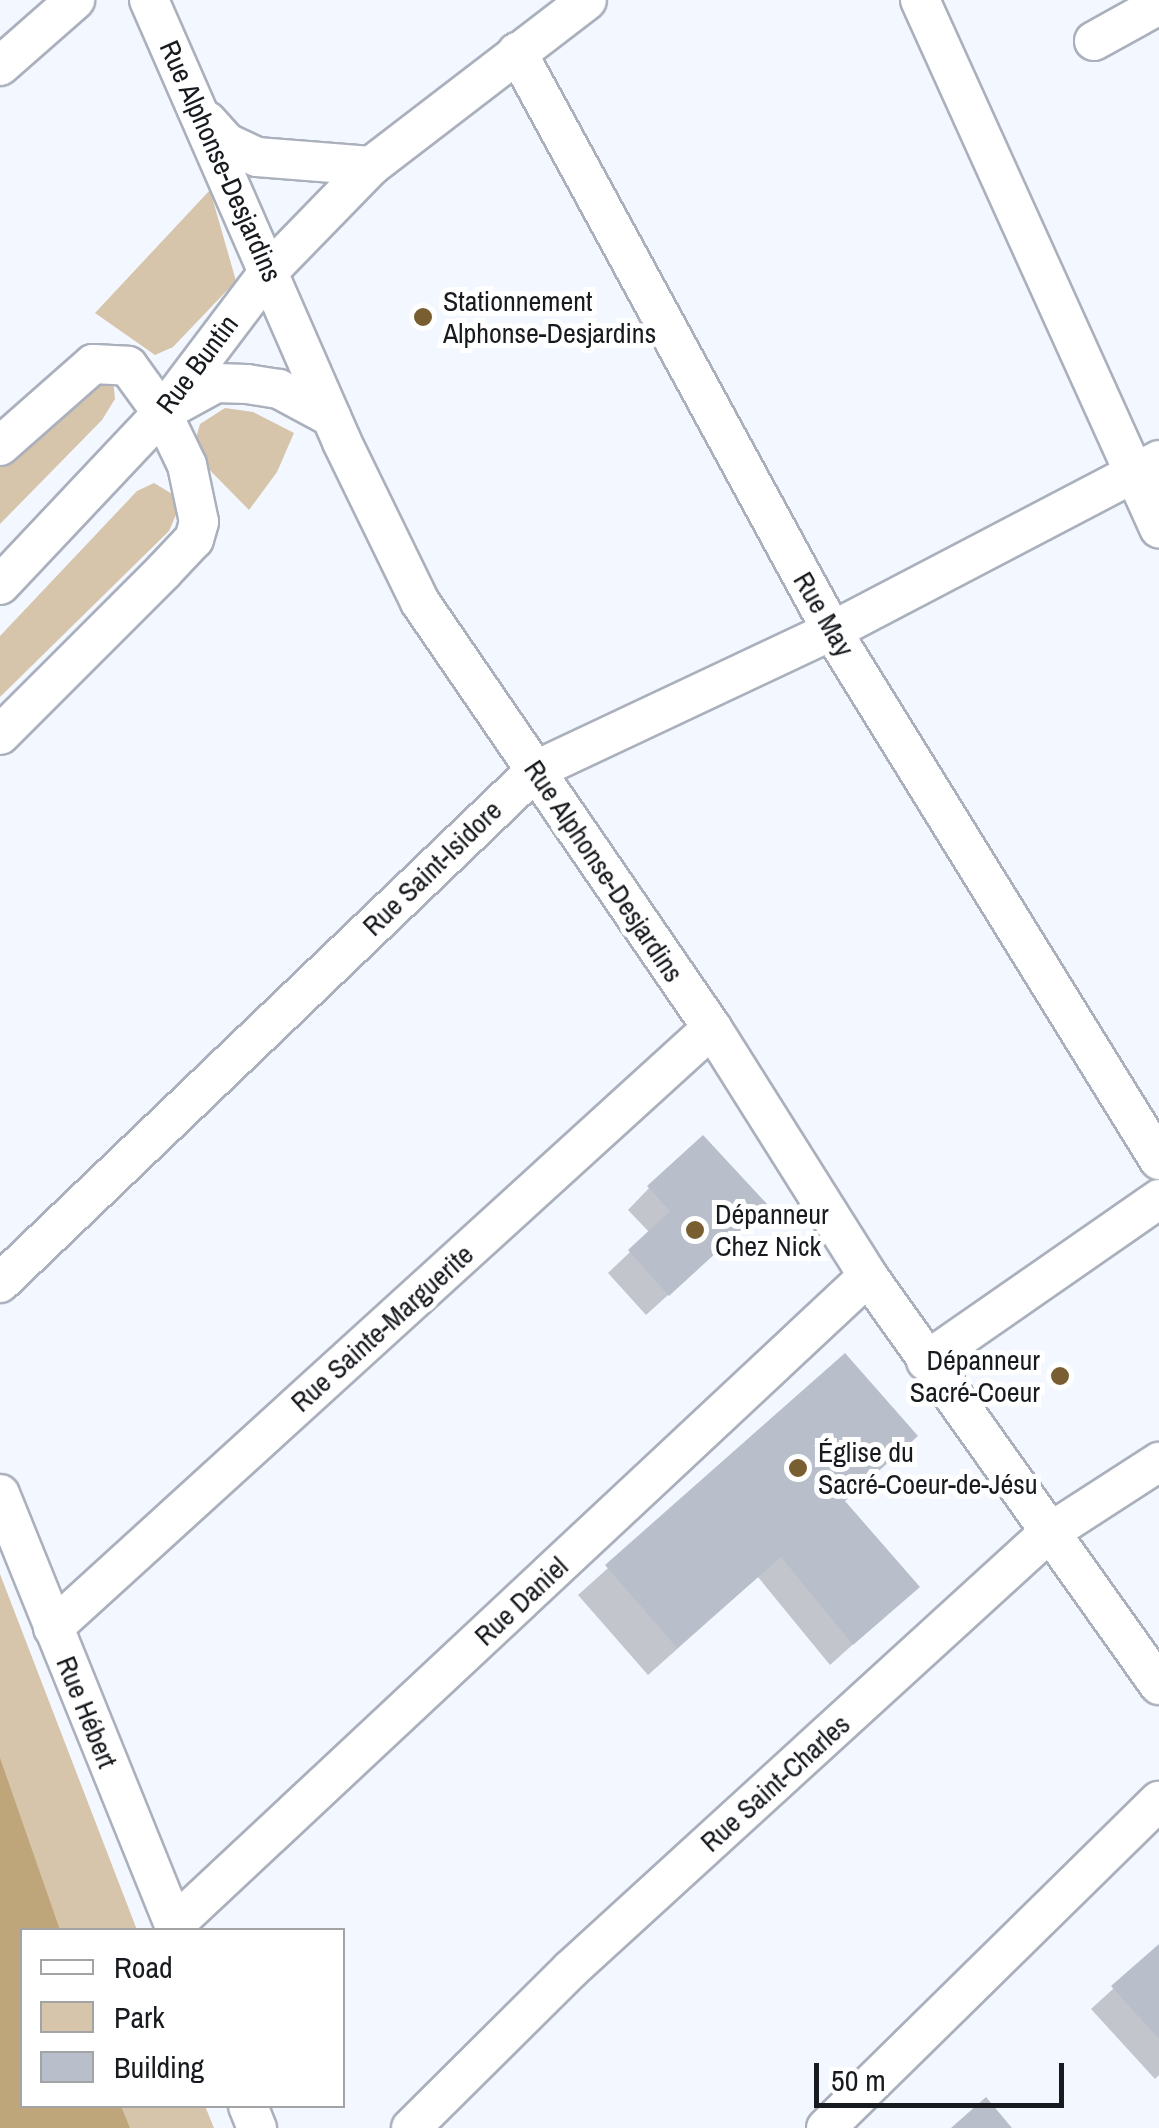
<!DOCTYPE html>
<html>
<head>
<meta charset="utf-8">
<style>
	body { margin:0 }
	#map { position:relative; width:1159px; height:2128px; overflow:hidden; background:#f3f7ff; font-family:"Archivo Narrow",sans-serif }
	div>[style] { position:absolute }
	[style*='--x'] { left:calc(var(--x)*1px); top:calc(var(--y)*1px); width:calc(var(--w)*1px); rotate:calc(var(--a)*1deg) }
	.green>* { inset:0; background:#d6c5aa }
	.water>* { inset:0; background:#bea57a }
	.shadow>* { inset:0; background:#0003 }
	.building>* { inset:0; background:#b8bfcb }
	.roads { filter:drop-shadow(2px 0 #aab0bc) drop-shadow(-2px 0 #aab0bc) drop-shadow(0 2px #aab0bc) drop-shadow(0 -2px #aab0bc) }
	.minor>* { height:38px; margin:-19px; padding:0 19px; transform-origin:19px; border-radius:19px; background:#fff }
	.dots>* { width:28px; height:28px; translate:-50% -50%; box-sizing:border-box; border:5px solid #fff; border-radius:50% }
	span { translate:-50% -50%; white-space:nowrap; text-align:center; line-height:1.15; -webkit-text-stroke:10px #fff; paint-order:stroke }
	.street-label { font-size:28px; color:#171a1e }
	.poi-label { font-size:28px; color:#171a1e }
	.left { translate:0 -50%; text-align:left }
	.right { translate:-100% -50%; text-align:right }
	.legend { position:absolute; left:20px; top:1928px; width:325px; height:180px; box-sizing:border-box; background:#fff; border:2px solid #a2a3a5; margin:0; padding:12px 18px; list-style:none; font-size:30px; color:#171a1e }
	.legend li { display:flex; align-items:center; gap:20px; height:50px }
	.legend b { width:50px; border:2px solid #a2a3a5 }
	.scale { position:absolute; left:814px; top:2063px; width:250px; height:45px; box-sizing:border-box; border:5px solid #171a1e; border-top:0; padding-left:12px; font-size:30px; line-height:35px; white-space:nowrap; color:#171a1e; -webkit-text-stroke:8px #fff; paint-order:stroke }
</style>
</head>
<body>
<div id="map">
	<div class="green">
		<div style="clip-path:polygon(210px 190px,236px 281px,173px 347px,155px 355px,95px 313px)"></div>
		<div style="clip-path:polygon(113px 380px,115px 399px,102px 420px,0 524px,0 467px,91px 382px)"></div>
		<div style="clip-path:polygon(225px 408px,253px 412px,294px 433px,277px 472px,249px 510px,192px 452px,200px 424px)"></div>
		<div style="clip-path:polygon(154px 483px,174px 495px,179px 508px,169px 531px,0 697px,0 636px,137px 491px)"></div>
		<div style="clip-path:polygon(0 1574px,137px 1930px,22px 1930px,22px 2106px,205px 2106px,214px 2128px,0 2128px)"></div>
	</div>
	<div class="water">
		<div style="clip-path:polygon(0 1758px,60px 1930px,22px 1930px,22px 2106px,121px 2106px,130px 2128px,0 2128px)"></div>
	</div>
	<div class="shadow">
		<div style="clip-path:polygon(649px 1188px,743px 1227px,646px 1315px,608px 1273px,650px 1233px,628px 1210px)"></div>
		<div style="clip-path:polygon(844px 1356px,915px 1436px,843px 1502px,917px 1587px,830px 1665px,758px 1577px,648px 1675px,578px 1595px)"></div>
		<div style="clip-path:polygon(1159px 1947px,1159px 2075px,1155px 2079px,1091px 2009px)"></div>
	</div>
	<div class="building">
		<div style="clip-path:polygon(703px 1135px,768px 1205px,669px 1296px,628px 1250px,670px 1211px,647px 1186px)"></div>
		<div style="clip-path:polygon(845px 1353px,918px 1436px,845px 1501px,920px 1587px,853px 1645px,781px 1557px,677px 1648px,605px 1565px)"></div>
		<div style="clip-path:polygon(1159px 1944px,1159px 2039px,1111px 1986px)"></div>
		<div style="clip-path:polygon(986px 2097px,1012px 2128px,951px 2128px)"></div>
	</div>
	<div class="roads">
		<div class="minor">
			<div style="--x:149;--y:0;--w:482;--a:66.4"></div>
			<div style="--x:342;--y:442;--w:178;--a:64"></div>
			<div style="--x:420;--y:602;--w:516;--a:55.57"></div>
			<div style="--x:712;--y:1028;--w:293;--a:57.8"></div>
			<div style="--x:868;--y:1276;--w:502;--a:54.57"></div>
			<div style="--x:920;--y:0;--w:580;--a:65.65"></div>
			<div style="--x:1094;--y:41;--w:74;--a:-29"></div>
			<div style="--x:517;--y:52;--w:659;--a:61.45"></div>
			<div style="--x:832;--y:631;--w:622;--a:58.28"></div>
			<div style="--x:0;--y:66;--w:100;--a:-41.3"></div>
			<div style="--x:207;--y:121;--w:30;--a:48"></div>
			<div style="--x:227;--y:143;--w:33;--a:25"></div>
			<div style="--x:257;--y:157;--w:114;--a:4.5"></div>
			<div style="--x:172;--y:407;--w:50;--a:-28.6"></div>
			<div style="--x:216;--y:383;--w:31;--a:2"></div>
			<div style="--x:247;--y:384;--w:32;--a:9"></div>
			<div style="--x:279;--y:389;--w:59;--a:28.3"></div>
			<div style="--x:0;--y:446;--w:124;--a:-41.4"></div>
			<div style="--x:93;--y:364;--w:35;--a:3"></div>
			<div style="--x:128;--y:366;--w:58;--a:54.1"></div>
			<div style="--x:162;--y:413;--w:58;--a:64.3"></div>
			<div style="--x:187;--y:465;--w:58;--a:78.1"></div>
			<div style="--x:199;--y:522;--w:18;--a:106"></div>
			<div style="--x:194;--y:539;--w:44;--a:133.2"></div>
			<div style="--x:164;--y:571;--w:232;--a:135"></div>
			<div style="--x:0;--y:585;--w:236;--a:-46.7"></div>
			<div style="--x:162;--y:413;--w:179;--a:-52.9"></div>
			<div style="--x:270;--y:270;--w:145;--a:-45.8"></div>
			<div style="--x:371;--y:166;--w:272;--a:-37.5"></div>
			<div style="--x:0;--y:1283;--w:742;--a:-43.74"></div>
			<div style="--x:536;--y:770;--w:327;--a:-25.2"></div>
			<div style="--x:832;--y:631;--w:369;--a:-27.6"></div>
			<div style="--x:926;--y:1361;--w:284;--a:-34.8"></div>
			<div style="--x:0;--y:1494;--w:470;--a:68"></div>
			<div style="--x:53;--y:1628;--w:891;--a:-42.32"></div>
			<div style="--x:174;--y:1925;--w:950;--a:-43.08"></div>
			<div style="--x:248;--y:2106;--w:24;--a:68"></div>
			<div style="--x:411;--y:2128;--w:224;--a:-44.8"></div>
			<div style="--x:570;--y:1970;--w:645;--a:-42.42"></div>
			<div style="--x:1046;--y:1535;--w:135;--a:-32.9"></div>
			<div style="--x:826;--y:2128;--w:467;--a:-44.5"></div>
		</div>
	</div>
	<div class="dots">
		<div style="left:423px;top:317px;background:#785e30"></div>
		<div style="left:695px;top:1230px;background:#785e30"></div>
		<div style="left:1060px;top:1376px;background:#785e30"></div>
		<div style="left:798px;top:1468px;background:#785e30"></div>
	</div>
	<div class="street-label">
		<span style="left:221px;top:161px;rotate:66deg">Rue Alphonse-Desjardins</span>
		<span style="left:197px;top:364px;rotate:-53deg">Rue Buntin</span>
		<span style="left:824px;top:614px;rotate:60deg">Rue May</span>
		<span style="left:432px;top:868px;rotate:-44deg">Rue Saint-Isidore</span>
		<span style="left:604px;top:871px;rotate:56deg">Rue Alphonse-Desjardins</span>
		<span style="left:382px;top:1328px;rotate:-42deg">Rue Sainte-Marguerite</span>
		<span style="left:521px;top:1601px;rotate:-43deg">Rue Daniel</span>
		<span style="left:87px;top:1712px;rotate:68deg">Rue Hébert</span>
		<span style="left:775px;top:1783px;rotate:-42deg">Rue Saint-Charles</span>
	</div>
	<div class="poi-label">
		<span class="left" style="left:443px;top:317px">Stationnement<br>Alphonse-Desjardins</span>
		<span class="left" style="left:715px;top:1230px">Dépanneur<br>Chez Nick</span>
		<span class="right" style="left:1040px;top:1376px">Dépanneur<br>Sacré-Coeur</span>
		<span class="left" style="left:818px;top:1468px">Église du<br>Sacré-Coeur-de-Jésu</span>
	</div>
	<ul class="legend">
	<li><b style="height:12px;background:#fff"></b>Road</li>
	<li><b style="height:28px;background:#d6c5aa"></b>Park</li>
	<li><b style="height:28px;background:#b8bfcb"></b>Building</li>
	</ul>
	<div class="scale">50 m</div>
</div>
</body>
</html>
